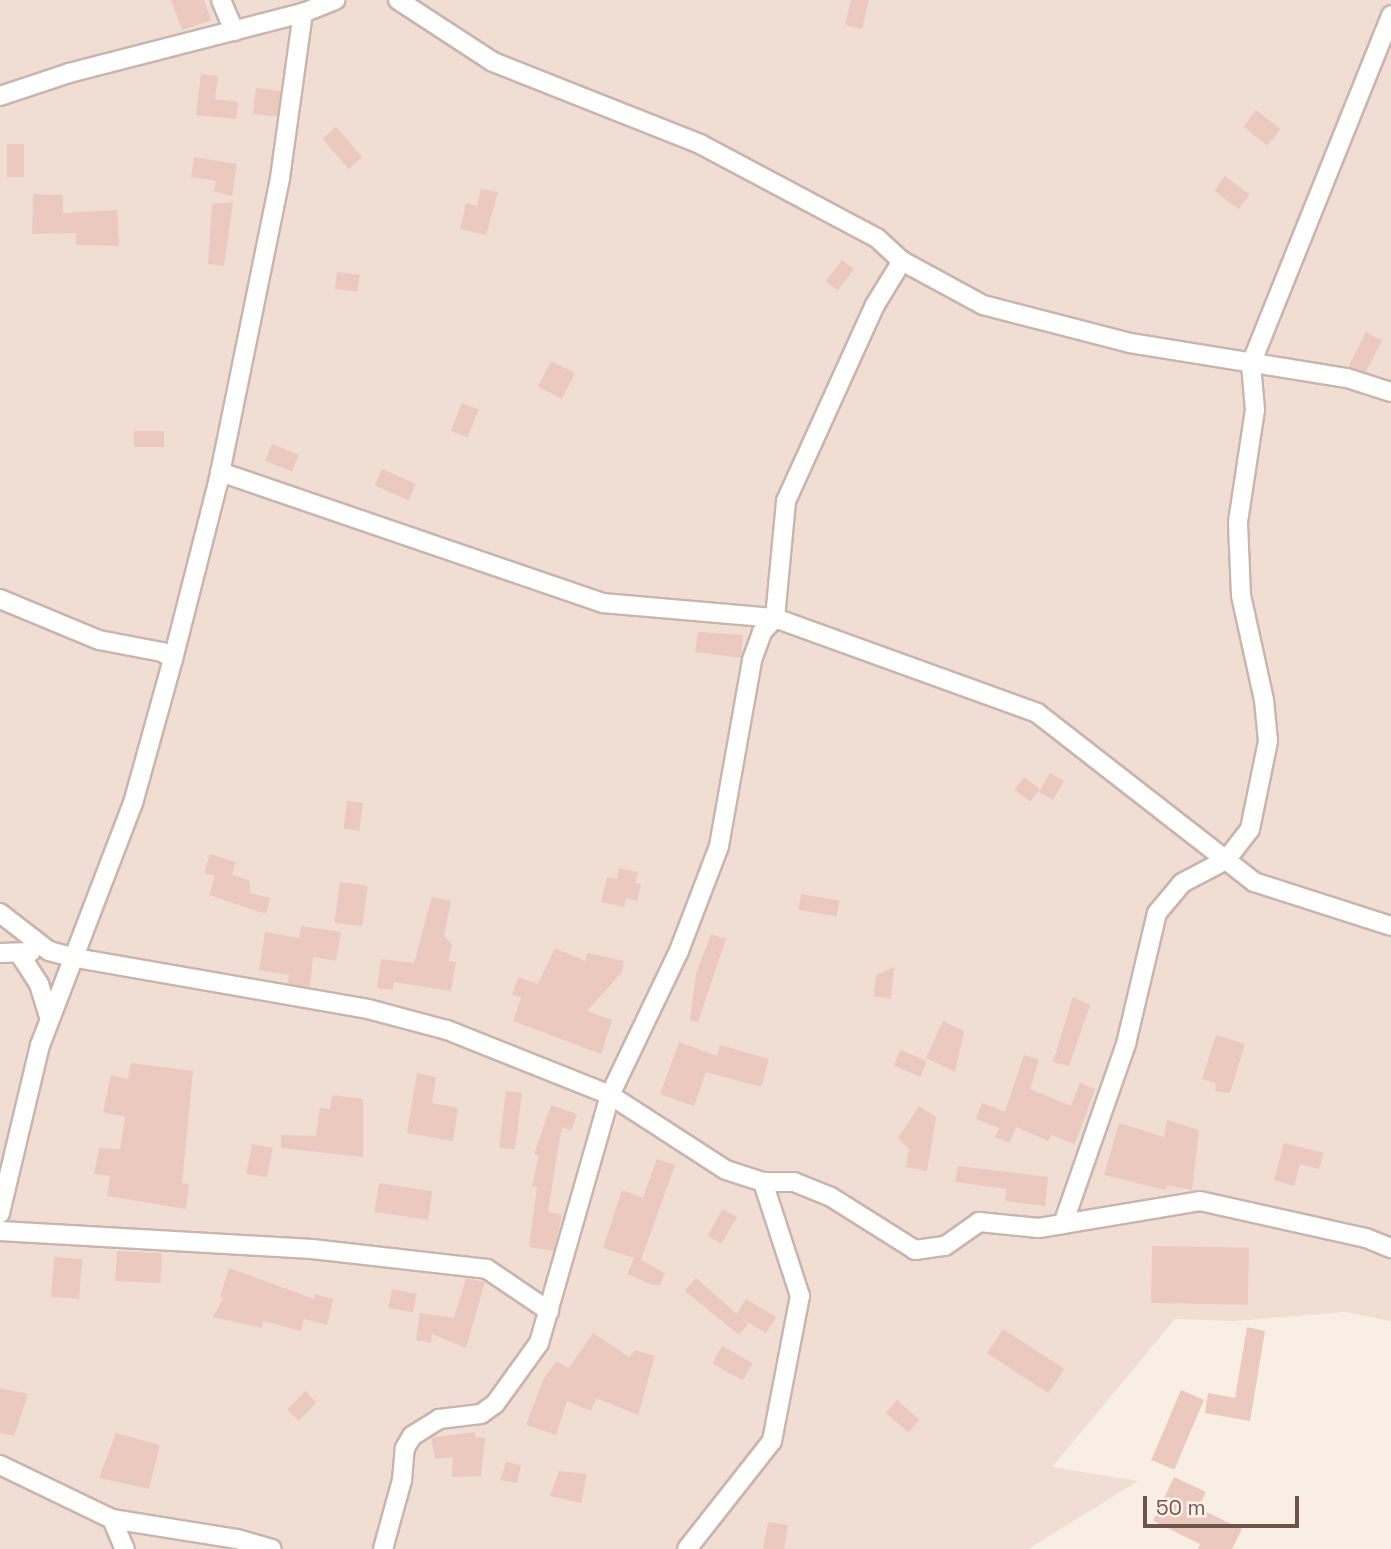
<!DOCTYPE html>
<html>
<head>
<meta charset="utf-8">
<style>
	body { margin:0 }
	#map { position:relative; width:1391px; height:1549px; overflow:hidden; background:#f9eee4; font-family:"Space Grotesk",sans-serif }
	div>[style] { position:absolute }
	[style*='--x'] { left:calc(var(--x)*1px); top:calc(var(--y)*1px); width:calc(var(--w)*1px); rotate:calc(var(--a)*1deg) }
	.residential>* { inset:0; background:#f0ded4 }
	.building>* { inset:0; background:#ebc9bf; transform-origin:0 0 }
	.roads { filter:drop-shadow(2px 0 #c9b5ac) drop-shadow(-2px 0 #c9b5ac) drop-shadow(0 2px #c9b5ac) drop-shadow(0 -2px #c9b5ac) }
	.minor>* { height:18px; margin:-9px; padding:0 9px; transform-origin:9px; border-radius:9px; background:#fff }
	span { translate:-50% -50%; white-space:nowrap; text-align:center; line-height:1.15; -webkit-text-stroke:5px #fdf2ea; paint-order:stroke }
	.scale { position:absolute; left:1143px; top:1496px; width:156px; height:32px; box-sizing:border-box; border:4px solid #6f534d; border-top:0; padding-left:9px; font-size:21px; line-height:24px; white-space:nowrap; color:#6f534d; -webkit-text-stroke:5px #fdf2ea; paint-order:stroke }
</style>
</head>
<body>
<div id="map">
	<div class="residential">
		<div style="clip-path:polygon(0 0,1391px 0,1391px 1321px,1346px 1312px,1233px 1321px,1175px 1319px,1052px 1467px,1138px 1481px,1028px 1549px,0 1549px)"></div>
	</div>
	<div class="building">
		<div style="clip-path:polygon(171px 0,204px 0,211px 20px,182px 30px)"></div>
		<div style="clip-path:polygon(851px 0,869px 0,862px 29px,845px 25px)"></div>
		<div style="clip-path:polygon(201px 74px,218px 76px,215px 99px,238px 102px,236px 119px,196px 115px)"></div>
		<div style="left:256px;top:88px;width:25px;height:26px;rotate:7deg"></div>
		<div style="left:1256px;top:110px;width:31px;height:21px;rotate:38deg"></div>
		<div style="left:336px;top:127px;width:40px;height:18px;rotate:49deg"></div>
		<div style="left:7px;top:144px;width:17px;height:33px"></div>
		<div style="clip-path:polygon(194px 157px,237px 164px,232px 196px,214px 191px,216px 181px,191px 177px)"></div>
		<div style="left:1225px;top:176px;width:31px;height:18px;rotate:37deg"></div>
		<div style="clip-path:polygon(481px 189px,498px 192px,486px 235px,460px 229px,466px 203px,477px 206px)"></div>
		<div style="clip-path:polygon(33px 194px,63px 195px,63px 213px,117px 210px,119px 246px,76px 245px,76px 233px,32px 234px)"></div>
		<div style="clip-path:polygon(233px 202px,224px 266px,208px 264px,212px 204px)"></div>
		<div style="left:842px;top:260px;width:15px;height:27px;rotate:37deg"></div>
		<div style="left:337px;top:272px;width:23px;height:17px;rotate:7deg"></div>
		<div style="left:1366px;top:332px;width:18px;height:38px;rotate:27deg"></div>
		<div style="left:551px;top:361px;width:27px;height:29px;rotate:27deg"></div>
		<div style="left:462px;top:403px;width:18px;height:30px;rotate:22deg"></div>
		<div style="left:134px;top:431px;width:30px;height:16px"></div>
		<div style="left:272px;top:444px;width:29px;height:18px;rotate:22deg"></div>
		<div style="left:382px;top:469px;width:37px;height:18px;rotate:24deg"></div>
		<div style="clip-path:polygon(698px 632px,743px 635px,741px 658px,695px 652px)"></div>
		<div style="left:1050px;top:773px;width:16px;height:22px;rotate:30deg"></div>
		<div style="left:1024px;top:777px;width:20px;height:16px;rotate:37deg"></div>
		<div style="left:347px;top:801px;width:16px;height:28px;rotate:7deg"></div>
		<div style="clip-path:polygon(210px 854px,236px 862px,232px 875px,249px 880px,250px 893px,270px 898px,266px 914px,209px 895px,215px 876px,204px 873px)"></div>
		<div style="clip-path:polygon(619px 868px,638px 872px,635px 883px,641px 884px,637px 901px,626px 898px,624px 907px,601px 902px,607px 877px,617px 879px)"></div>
		<div style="left:340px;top:882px;width:28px;height:41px;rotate:8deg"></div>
		<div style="left:801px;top:894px;width:39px;height:16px;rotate:10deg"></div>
		<div style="clip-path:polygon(432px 897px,451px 901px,444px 936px,452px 945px,448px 961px,456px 962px,451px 991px,394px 982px,393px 990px,377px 988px,381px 959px,414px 963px)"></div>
		<div style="clip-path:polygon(301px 926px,341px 932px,336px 961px,313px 957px,310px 987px,288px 984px,289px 975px,259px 970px,265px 932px,299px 938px)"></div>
		<div style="clip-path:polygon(711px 934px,726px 939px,698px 1022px,690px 1020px,696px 974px)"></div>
		<div style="clip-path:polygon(555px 948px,585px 961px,587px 953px,624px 961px,622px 972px,587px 1011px,612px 1020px,601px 1054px,513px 1021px,521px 998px,512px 995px,518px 977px,538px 984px)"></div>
		<div style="clip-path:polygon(894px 967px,891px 999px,874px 996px,876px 975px)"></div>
		<div style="clip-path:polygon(1073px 997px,1090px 1005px,1069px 1066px,1053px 1062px)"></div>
		<div style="clip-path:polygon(943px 1021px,964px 1031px,955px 1072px,926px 1058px)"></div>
		<div style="clip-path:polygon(1216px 1035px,1245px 1044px,1230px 1093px,1215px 1091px,1216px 1083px,1202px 1079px)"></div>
		<div style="clip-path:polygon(679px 1042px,717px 1056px,720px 1045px,769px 1059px,761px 1087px,706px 1072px,694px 1106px,660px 1094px)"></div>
		<div style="left:900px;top:1050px;width:29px;height:17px;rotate:22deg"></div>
		<div style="clip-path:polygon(1024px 1055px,1039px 1060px,1030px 1089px,1071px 1106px,1080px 1083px,1095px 1089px,1075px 1144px,1051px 1135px,1048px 1141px,1016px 1127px,1010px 1143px,995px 1137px,999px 1128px,976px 1119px,982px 1103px,1005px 1112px)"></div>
		<div style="clip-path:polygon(131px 1063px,193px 1071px,182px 1183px,189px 1184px,186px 1209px,107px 1196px,110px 1176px,94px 1174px,99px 1148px,120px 1149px,125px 1117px,103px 1112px,111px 1075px,128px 1079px)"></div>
		<div style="clip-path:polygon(417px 1073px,436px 1077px,432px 1103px,458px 1108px,453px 1141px,407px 1133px)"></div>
		<div style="left:506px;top:1091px;width:16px;height:57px;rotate:7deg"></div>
		<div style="clip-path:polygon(332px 1095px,363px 1099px,363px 1157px,281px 1148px,281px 1135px,316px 1136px,320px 1108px,330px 1109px)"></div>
		<div style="clip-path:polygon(551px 1105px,577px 1114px,571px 1131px,562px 1127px,555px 1167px,548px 1212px,562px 1215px,554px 1251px,529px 1247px,537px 1187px,532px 1186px,539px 1155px,534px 1154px)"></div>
		<div style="clip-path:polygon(919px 1106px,936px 1117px,927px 1171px,906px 1167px,909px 1149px,898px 1138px)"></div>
		<div style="clip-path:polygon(1167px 1120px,1199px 1130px,1192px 1190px,1167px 1185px,1166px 1190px,1104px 1175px,1119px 1123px,1164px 1137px)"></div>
		<div style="clip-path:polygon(1284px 1143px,1324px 1153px,1319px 1169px,1300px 1164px,1294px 1186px,1274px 1180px)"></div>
		<div style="left:252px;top:1144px;width:21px;height:30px;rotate:11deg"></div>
		<div style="clip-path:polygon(657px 1159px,675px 1165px,641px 1260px,665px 1273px,660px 1285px,653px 1285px,627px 1274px,634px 1258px,603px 1248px,622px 1190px,643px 1198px)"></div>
		<div style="clip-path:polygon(958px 1166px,1048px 1177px,1045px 1206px,1005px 1201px,1007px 1189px,955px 1182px)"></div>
		<div style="left:379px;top:1183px;width:54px;height:29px;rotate:9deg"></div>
		<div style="left:723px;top:1209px;width:16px;height:31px;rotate:30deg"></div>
		<div style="left:1152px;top:1246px;width:97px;height:57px;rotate:1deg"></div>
		<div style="left:117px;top:1251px;width:45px;height:30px;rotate:3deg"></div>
		<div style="left:54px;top:1257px;width:28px;height:40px;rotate:4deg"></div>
		<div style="clip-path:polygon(229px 1268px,314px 1299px,315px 1294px,333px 1299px,327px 1325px,304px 1319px,301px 1331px,263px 1321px,262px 1328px,213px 1317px,223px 1298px,220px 1297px)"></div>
		<div style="clip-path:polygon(466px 1278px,485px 1282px,466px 1348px,432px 1334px,431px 1343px,416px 1340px,420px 1313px,454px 1318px)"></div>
		<div style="clip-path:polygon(696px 1278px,737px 1314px,746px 1299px,776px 1317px,766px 1333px,742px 1319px,748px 1324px,739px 1335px,685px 1291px)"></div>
		<div style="left:392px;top:1289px;width:25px;height:19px;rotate:11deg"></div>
		<div style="clip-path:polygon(1247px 1327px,1265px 1331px,1250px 1421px,1205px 1413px,1208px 1393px,1235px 1398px)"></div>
		<div style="left:1003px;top:1329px;width:73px;height:29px;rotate:33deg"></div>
		<div style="clip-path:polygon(593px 1333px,629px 1357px,635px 1350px,655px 1356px,638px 1415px,596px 1398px,591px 1411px,567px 1401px,556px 1435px,526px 1425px,543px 1380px,556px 1361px,569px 1368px)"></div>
		<div style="left:722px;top:1346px;width:35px;height:20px;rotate:29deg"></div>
		<div style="clip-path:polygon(0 1388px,28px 1394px,14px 1436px,0 1433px)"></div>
		<div style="left:1181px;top:1390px;width:25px;height:76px;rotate:23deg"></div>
		<div style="left:305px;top:1391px;width:16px;height:26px;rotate:43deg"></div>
		<div style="left:897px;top:1400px;width:30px;height:17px;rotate:41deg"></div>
		<div style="clip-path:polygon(475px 1432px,475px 1437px,485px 1438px,481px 1476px,452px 1477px,453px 1457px,435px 1459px,431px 1438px)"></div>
		<div style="clip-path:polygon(116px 1433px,160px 1445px,149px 1489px,99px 1478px)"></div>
		<div style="clip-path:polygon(506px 1462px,521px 1465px,517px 1483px,500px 1480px)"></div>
		<div style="clip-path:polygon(559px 1471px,587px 1474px,581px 1503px,550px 1496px)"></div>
		<div style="clip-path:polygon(1174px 1477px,1206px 1492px,1198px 1508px,1242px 1529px,1232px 1549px,1198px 1549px,1200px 1544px,1153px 1521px)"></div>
		<div style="clip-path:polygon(768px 1522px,788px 1525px,784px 1549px,763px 1549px)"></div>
	</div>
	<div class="roads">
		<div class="minor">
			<div style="--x:221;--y:0;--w:34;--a:67"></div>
			<div style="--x:398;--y:0;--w:113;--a:33.1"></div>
			<div style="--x:493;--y:62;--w:223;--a:21.6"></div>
			<div style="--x:700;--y:144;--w:200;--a:28"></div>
			<div style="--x:877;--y:238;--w:34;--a:43"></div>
			<div style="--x:902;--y:261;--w:92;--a:28.5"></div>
			<div style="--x:983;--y:305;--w:152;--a:14.5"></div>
			<div style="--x:1130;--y:343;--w:220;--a:9.2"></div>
			<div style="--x:1347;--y:378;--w:46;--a:17.7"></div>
			<div style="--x:0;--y:96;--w:73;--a:-18.4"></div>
			<div style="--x:69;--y:73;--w:242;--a:-14.4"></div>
			<div style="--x:303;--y:13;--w:35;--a:-22"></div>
			<div style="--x:220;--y:472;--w:405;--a:18.9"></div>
			<div style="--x:603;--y:603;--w:173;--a:5"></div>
			<div style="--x:775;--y:618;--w:279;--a:19.9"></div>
			<div style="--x:1037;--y:713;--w:275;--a:37.9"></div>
			<div style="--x:1254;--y:882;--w:144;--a:17.8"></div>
			<div style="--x:0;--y:599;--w:107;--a:22.5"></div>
			<div style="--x:99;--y:640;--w:64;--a:10.8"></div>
			<div style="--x:162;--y:652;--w:13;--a:32"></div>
			<div style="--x:173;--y:659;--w:149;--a:105.5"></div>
			<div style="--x:133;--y:803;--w:259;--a:111"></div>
			<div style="--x:40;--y:1045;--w:173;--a:103.4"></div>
			<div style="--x:173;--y:659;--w:182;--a:-75.7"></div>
			<div style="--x:218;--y:483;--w:311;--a:-78.5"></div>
			<div style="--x:280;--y:178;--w:167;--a:-82.1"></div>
			<div style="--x:0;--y:913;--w:62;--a:37.8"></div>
			<div style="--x:49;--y:951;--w:28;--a:15"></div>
			<div style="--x:76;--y:958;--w:296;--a:9.9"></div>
			<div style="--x:368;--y:1009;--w:82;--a:14.9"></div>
			<div style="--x:447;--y:1030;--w:175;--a:21.7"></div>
			<div style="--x:610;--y:1095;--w:138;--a:32.9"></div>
			<div style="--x:726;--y:1170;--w:39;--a:18"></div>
			<div style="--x:763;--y:1182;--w:31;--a:0"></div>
			<div style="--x:794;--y:1182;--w:40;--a:22"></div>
			<div style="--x:831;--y:1197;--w:99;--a:32.2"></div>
			<div style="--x:915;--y:1250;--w:30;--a:-8"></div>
			<div style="--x:945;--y:1246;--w:42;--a:-35.2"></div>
			<div style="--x:979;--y:1222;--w:60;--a:5.7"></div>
			<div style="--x:1039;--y:1228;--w:163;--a:-9.5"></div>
			<div style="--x:1200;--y:1201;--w:170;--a:12.6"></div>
			<div style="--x:1366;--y:1238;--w:27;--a:22"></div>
			<div style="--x:0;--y:953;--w:31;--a:-2"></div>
			<div style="--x:19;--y:953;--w:37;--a:57"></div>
			<div style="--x:39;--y:984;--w:37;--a:73"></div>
			<div style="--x:1063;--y:1224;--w:191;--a:-70.7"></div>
			<div style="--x:1126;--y:1044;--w:135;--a:-76.7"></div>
			<div style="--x:1157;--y:913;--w:39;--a:-50"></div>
			<div style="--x:1182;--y:883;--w:50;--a:-27.6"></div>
			<div style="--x:1226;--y:860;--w:39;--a:-52"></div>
			<div style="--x:1250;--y:829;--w:90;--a:-78.4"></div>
			<div style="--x:1268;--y:741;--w:41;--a:-95.6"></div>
			<div style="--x:1264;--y:700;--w:107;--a:-102.4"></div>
			<div style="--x:1241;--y:595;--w:73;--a:-92.4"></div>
			<div style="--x:1238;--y:522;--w:113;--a:-81.4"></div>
			<div style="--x:1255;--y:410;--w:46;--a:-95"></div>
			<div style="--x:1251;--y:364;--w:376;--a:-68.1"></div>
			<div style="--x:0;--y:1231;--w:313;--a:3.3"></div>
			<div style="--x:312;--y:1249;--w:176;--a:6.5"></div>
			<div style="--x:487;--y:1269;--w:75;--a:34.1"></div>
			<div style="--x:0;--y:1465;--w:124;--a:25.7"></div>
			<div style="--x:112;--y:1519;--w:33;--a:67"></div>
			<div style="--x:112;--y:1519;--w:127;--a:9.1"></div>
			<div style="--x:237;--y:1539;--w:36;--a:16"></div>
			<div style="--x:383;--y:1549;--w:72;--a:-74.6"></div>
			<div style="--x:402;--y:1480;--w:32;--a:-85"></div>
			<div style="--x:405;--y:1448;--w:14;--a:-60"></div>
			<div style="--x:412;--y:1436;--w:32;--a:-32"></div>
			<div style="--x:439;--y:1419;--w:42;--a:-6.8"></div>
			<div style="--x:481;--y:1414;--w:17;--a:-36"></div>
			<div style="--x:495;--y:1404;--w:75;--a:-54.2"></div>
			<div style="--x:539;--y:1343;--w:258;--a:-74"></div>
			<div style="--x:610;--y:1095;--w:160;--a:-64.4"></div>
			<div style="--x:679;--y:951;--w:112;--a:-69.1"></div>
			<div style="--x:719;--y:846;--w:189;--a:-79.9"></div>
			<div style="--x:752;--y:660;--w:30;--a:-70"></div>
			<div style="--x:762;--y:632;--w:19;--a:-47"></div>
			<div style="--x:775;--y:618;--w:118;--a:-84.6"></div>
			<div style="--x:786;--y:501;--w:215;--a:-65.6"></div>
			<div style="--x:875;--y:305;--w:52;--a:-58.5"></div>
			<div style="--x:687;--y:1549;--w:137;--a:-51.8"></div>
			<div style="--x:772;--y:1441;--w:148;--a:-79.1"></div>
			<div style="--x:800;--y:1296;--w:120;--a:-108"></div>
		</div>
	</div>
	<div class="scale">50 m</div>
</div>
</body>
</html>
